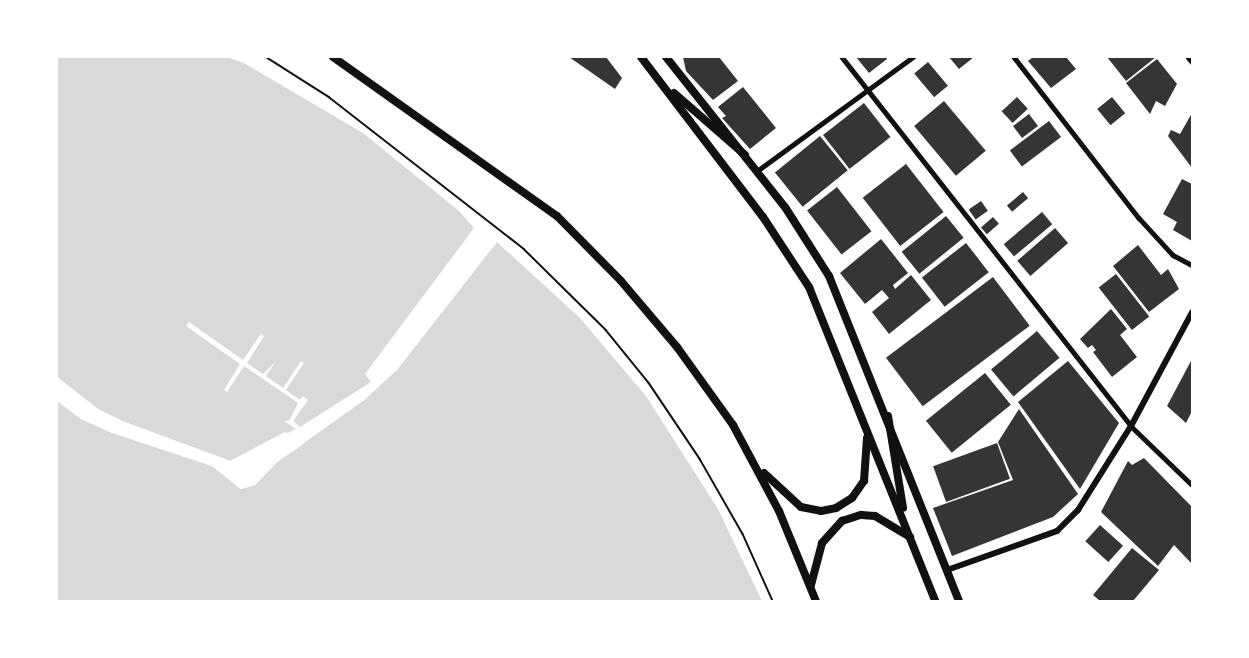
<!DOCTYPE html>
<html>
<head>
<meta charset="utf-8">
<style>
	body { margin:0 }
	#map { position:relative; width:1249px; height:658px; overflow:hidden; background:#fff; font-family:Mulish,sans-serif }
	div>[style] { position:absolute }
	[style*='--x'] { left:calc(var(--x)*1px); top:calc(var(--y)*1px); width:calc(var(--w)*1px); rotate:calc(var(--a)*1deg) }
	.water>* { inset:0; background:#d9d9d9 }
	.pier>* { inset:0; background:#fff }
	.building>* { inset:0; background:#353535; transform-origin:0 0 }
	.path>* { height:1.5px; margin:-0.75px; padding:0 0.75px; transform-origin:0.75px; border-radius:0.75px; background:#111 }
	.minor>* { height:4.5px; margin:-2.25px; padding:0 2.25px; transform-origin:2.25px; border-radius:2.25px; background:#111 }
	.tertiary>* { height:6px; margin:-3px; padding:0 3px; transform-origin:3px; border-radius:3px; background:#111 }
	.primary>* { height:8px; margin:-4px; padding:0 4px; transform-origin:4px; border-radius:4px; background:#111 }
	.trunk>* { height:8px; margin:-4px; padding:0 4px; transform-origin:4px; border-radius:4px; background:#111 }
	span { translate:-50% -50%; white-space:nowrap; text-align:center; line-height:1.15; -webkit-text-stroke:4.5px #fff; paint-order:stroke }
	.frame { position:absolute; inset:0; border:58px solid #fff; pointer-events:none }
</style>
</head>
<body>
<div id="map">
	<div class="water">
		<div style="clip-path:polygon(57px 57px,227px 57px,244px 63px,363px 133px,459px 211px,474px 228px,365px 374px,371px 382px,300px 427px,230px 461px,122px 421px,98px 409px,57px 377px)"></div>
		<div style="clip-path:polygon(497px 242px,580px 318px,646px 396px,718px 509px,762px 601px,57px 601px,57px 401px,81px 419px,112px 433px,212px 466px,241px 489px,255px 485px,277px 462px,363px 401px,397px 370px)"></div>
	</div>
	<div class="pier">
		<div style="clip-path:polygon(189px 322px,243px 360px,261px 334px,264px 336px,247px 363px,263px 374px,275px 362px,266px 376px,283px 388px,301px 361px,304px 363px,286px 390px,300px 400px,303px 396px,308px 400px,293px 421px,300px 427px,296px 429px,284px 421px,290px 420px,298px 403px,244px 366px,227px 392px,224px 390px,240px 364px,186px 326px)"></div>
		<div style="clip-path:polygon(57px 377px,98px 409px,122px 421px,230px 461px,285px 432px,289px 434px,240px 463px,230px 464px,97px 412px,67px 390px)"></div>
		<div style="clip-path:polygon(57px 398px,83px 417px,113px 430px,213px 464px,242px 486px,253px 483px,275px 459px,305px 443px,277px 462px,255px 485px,241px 489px,212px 466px,81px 419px)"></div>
	</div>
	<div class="building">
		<div style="clip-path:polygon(569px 57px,606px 57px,622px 78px,615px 89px)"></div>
		<div style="clip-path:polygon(683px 57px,719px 57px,738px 81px,713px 100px,686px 71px)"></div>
		<div style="clip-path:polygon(856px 57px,886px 57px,887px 59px,869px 73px)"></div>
		<div style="clip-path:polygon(949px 57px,974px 57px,959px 69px)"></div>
		<div style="clip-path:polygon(1033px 57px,1066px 57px,1076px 69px,1051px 88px,1028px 61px)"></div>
		<div style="clip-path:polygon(1107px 57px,1156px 57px,1126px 81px)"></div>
		<div style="clip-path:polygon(1157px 59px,1177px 84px,1165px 106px,1156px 101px,1150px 114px,1126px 83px)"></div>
		<div style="left:928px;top:62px;width:31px;height:18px;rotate:50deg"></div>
		<div style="clip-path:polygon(743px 87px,776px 128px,750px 149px,722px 118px,726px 116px,718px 107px)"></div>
		<div style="left:1017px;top:97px;width:16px;height:21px;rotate:47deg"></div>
		<div style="left:1112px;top:97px;width:21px;height:19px;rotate:51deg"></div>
		<div style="left:944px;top:101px;width:65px;height:39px;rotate:50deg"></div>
		<div style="left:864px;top:103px;width:43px;height:52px;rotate:52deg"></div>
		<div style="clip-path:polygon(1192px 113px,1192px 168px,1168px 136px,1171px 130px,1180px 134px)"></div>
		<div style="left:1029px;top:114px;width:15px;height:20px;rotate:53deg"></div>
		<div style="left:1049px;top:121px;width:20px;height:49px;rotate:53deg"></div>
		<div style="left:820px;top:136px;width:44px;height:58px;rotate:51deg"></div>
		<div style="left:906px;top:164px;width:61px;height:55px;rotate:52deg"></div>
		<div style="clip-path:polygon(1182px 179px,1192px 184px,1192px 241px,1173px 230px,1177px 222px,1163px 214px)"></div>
		<div style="left:837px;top:187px;width:56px;height:38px;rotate:52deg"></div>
		<div style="left:1023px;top:192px;width:8px;height:21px;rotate:50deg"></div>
		<div style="left:981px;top:201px;width:12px;height:15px;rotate:55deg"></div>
		<div style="left:1042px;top:212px;width:16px;height:50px;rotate:50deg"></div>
		<div style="left:946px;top:216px;width:28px;height:57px;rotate:51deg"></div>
		<div style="left:993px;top:217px;width:9px;height:16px;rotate:49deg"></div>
		<div style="left:1055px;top:228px;width:20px;height:50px;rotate:49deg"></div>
		<div style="clip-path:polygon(881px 239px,908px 273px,893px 285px,895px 289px,911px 275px,931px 300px,889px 334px,872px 312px,889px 298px,882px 290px,865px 304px,840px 273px)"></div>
		<div style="left:966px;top:243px;width:37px;height:56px;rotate:52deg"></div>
		<div style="clip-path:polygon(1138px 245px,1161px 275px,1168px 269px,1179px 289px,1149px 312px,1113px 266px)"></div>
		<div style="left:1116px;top:274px;width:54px;height:22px;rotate:52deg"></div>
		<div style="left:993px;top:277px;width:61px;height:134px;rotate:53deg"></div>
		<div style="clip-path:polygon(1111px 309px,1127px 329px,1120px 335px,1137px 357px,1112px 377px,1093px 352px,1096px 350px,1092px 345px,1088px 348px,1080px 339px)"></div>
		<div style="left:1037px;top:331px;width:35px;height:60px;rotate:50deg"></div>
		<div style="clip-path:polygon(1192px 359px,1192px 411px,1186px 423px,1167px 406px)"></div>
		<div style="clip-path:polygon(1068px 361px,1119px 423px,1080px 489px,1018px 402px)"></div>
		<div style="left:985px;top:373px;width:41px;height:76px;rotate:51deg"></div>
		<div style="clip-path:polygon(1019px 409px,1078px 494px,1053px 517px,952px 556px,933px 508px,1013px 480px,998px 442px)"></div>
		<div style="left:997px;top:443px;width:38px;height:68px;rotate:70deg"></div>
		<div style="clip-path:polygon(1144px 458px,1192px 507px,1192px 564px,1174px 545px,1158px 566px,1101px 512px,1128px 461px,1132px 465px)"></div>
		<div style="left:1100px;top:525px;width:31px;height:22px;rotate:42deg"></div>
		<div style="clip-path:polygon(1132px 548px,1159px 570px,1133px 601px,1100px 601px,1093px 595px)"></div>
	</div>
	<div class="path">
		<div style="--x:266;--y:57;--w:75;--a:32.4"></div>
		<div style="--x:329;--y:97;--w:247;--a:37.9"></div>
		<div style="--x:524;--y:249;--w:115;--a:44.6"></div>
		<div style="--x:606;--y:330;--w:68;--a:50.9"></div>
		<div style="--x:649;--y:383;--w:92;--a:56.1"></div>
		<div style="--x:700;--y:459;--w:86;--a:60.2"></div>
		<div style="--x:743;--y:534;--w:73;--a:65.9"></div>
	</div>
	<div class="minor">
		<div style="--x:842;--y:57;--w:469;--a:51.9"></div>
		<div style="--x:1131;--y:426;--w:85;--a:44"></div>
		<div style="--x:1014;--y:57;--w:204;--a:52.2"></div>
		<div style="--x:1139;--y:218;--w:50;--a:47.4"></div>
		<div style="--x:1173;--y:255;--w:21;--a:28"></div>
		<div style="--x:1188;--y:57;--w:6;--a:51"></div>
		<div style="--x:757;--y:171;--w:193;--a:-36.2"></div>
	</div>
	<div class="tertiary">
		<div style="--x:947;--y:570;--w:117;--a:-19.5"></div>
		<div style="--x:1057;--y:531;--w:30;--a:-45"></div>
		<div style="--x:1078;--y:510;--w:99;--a:-57.8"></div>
		<div style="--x:1131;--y:426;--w:129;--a:-61.8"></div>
	</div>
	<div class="primary">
		<div style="--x:666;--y:57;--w:191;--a:51.6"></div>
		<div style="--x:785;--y:207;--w:82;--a:57.5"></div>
		<div style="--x:829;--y:276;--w:350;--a:68.2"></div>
	</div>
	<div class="trunk">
		<div style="--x:333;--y:57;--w:275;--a:35.4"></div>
		<div style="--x:557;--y:216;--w:91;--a:45.4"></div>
		<div style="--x:621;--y:281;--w:87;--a:49.7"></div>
		<div style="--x:677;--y:347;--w:96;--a:54.3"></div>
		<div style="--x:733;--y:425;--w:98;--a:61.9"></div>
		<div style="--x:779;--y:511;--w:97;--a:67.7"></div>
		<div style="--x:641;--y:57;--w:201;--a:52.7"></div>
		<div style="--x:763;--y:217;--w:84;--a:56.7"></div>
		<div style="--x:809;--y:287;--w:338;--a:68.1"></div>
		<div style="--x:674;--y:93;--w:94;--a:41.1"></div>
		<div style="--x:888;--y:416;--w:93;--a:80.7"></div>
		<div style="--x:764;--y:473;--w:50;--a:42.6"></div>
		<div style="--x:801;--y:507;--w:20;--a:11"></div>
		<div style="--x:821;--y:511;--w:15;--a:-11"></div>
		<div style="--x:836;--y:508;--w:19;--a:-32"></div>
		<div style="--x:852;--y:498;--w:21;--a:-55"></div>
		<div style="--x:864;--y:481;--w:43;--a:-86"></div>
		<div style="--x:811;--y:585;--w:43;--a:-75.3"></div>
		<div style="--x:822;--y:543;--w:30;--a:-48"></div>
		<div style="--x:842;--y:521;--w:20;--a:-18"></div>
		<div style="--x:861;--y:515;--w:14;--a:4"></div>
		<div style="--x:875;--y:516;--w:41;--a:31"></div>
	</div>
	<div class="frame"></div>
</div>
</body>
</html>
